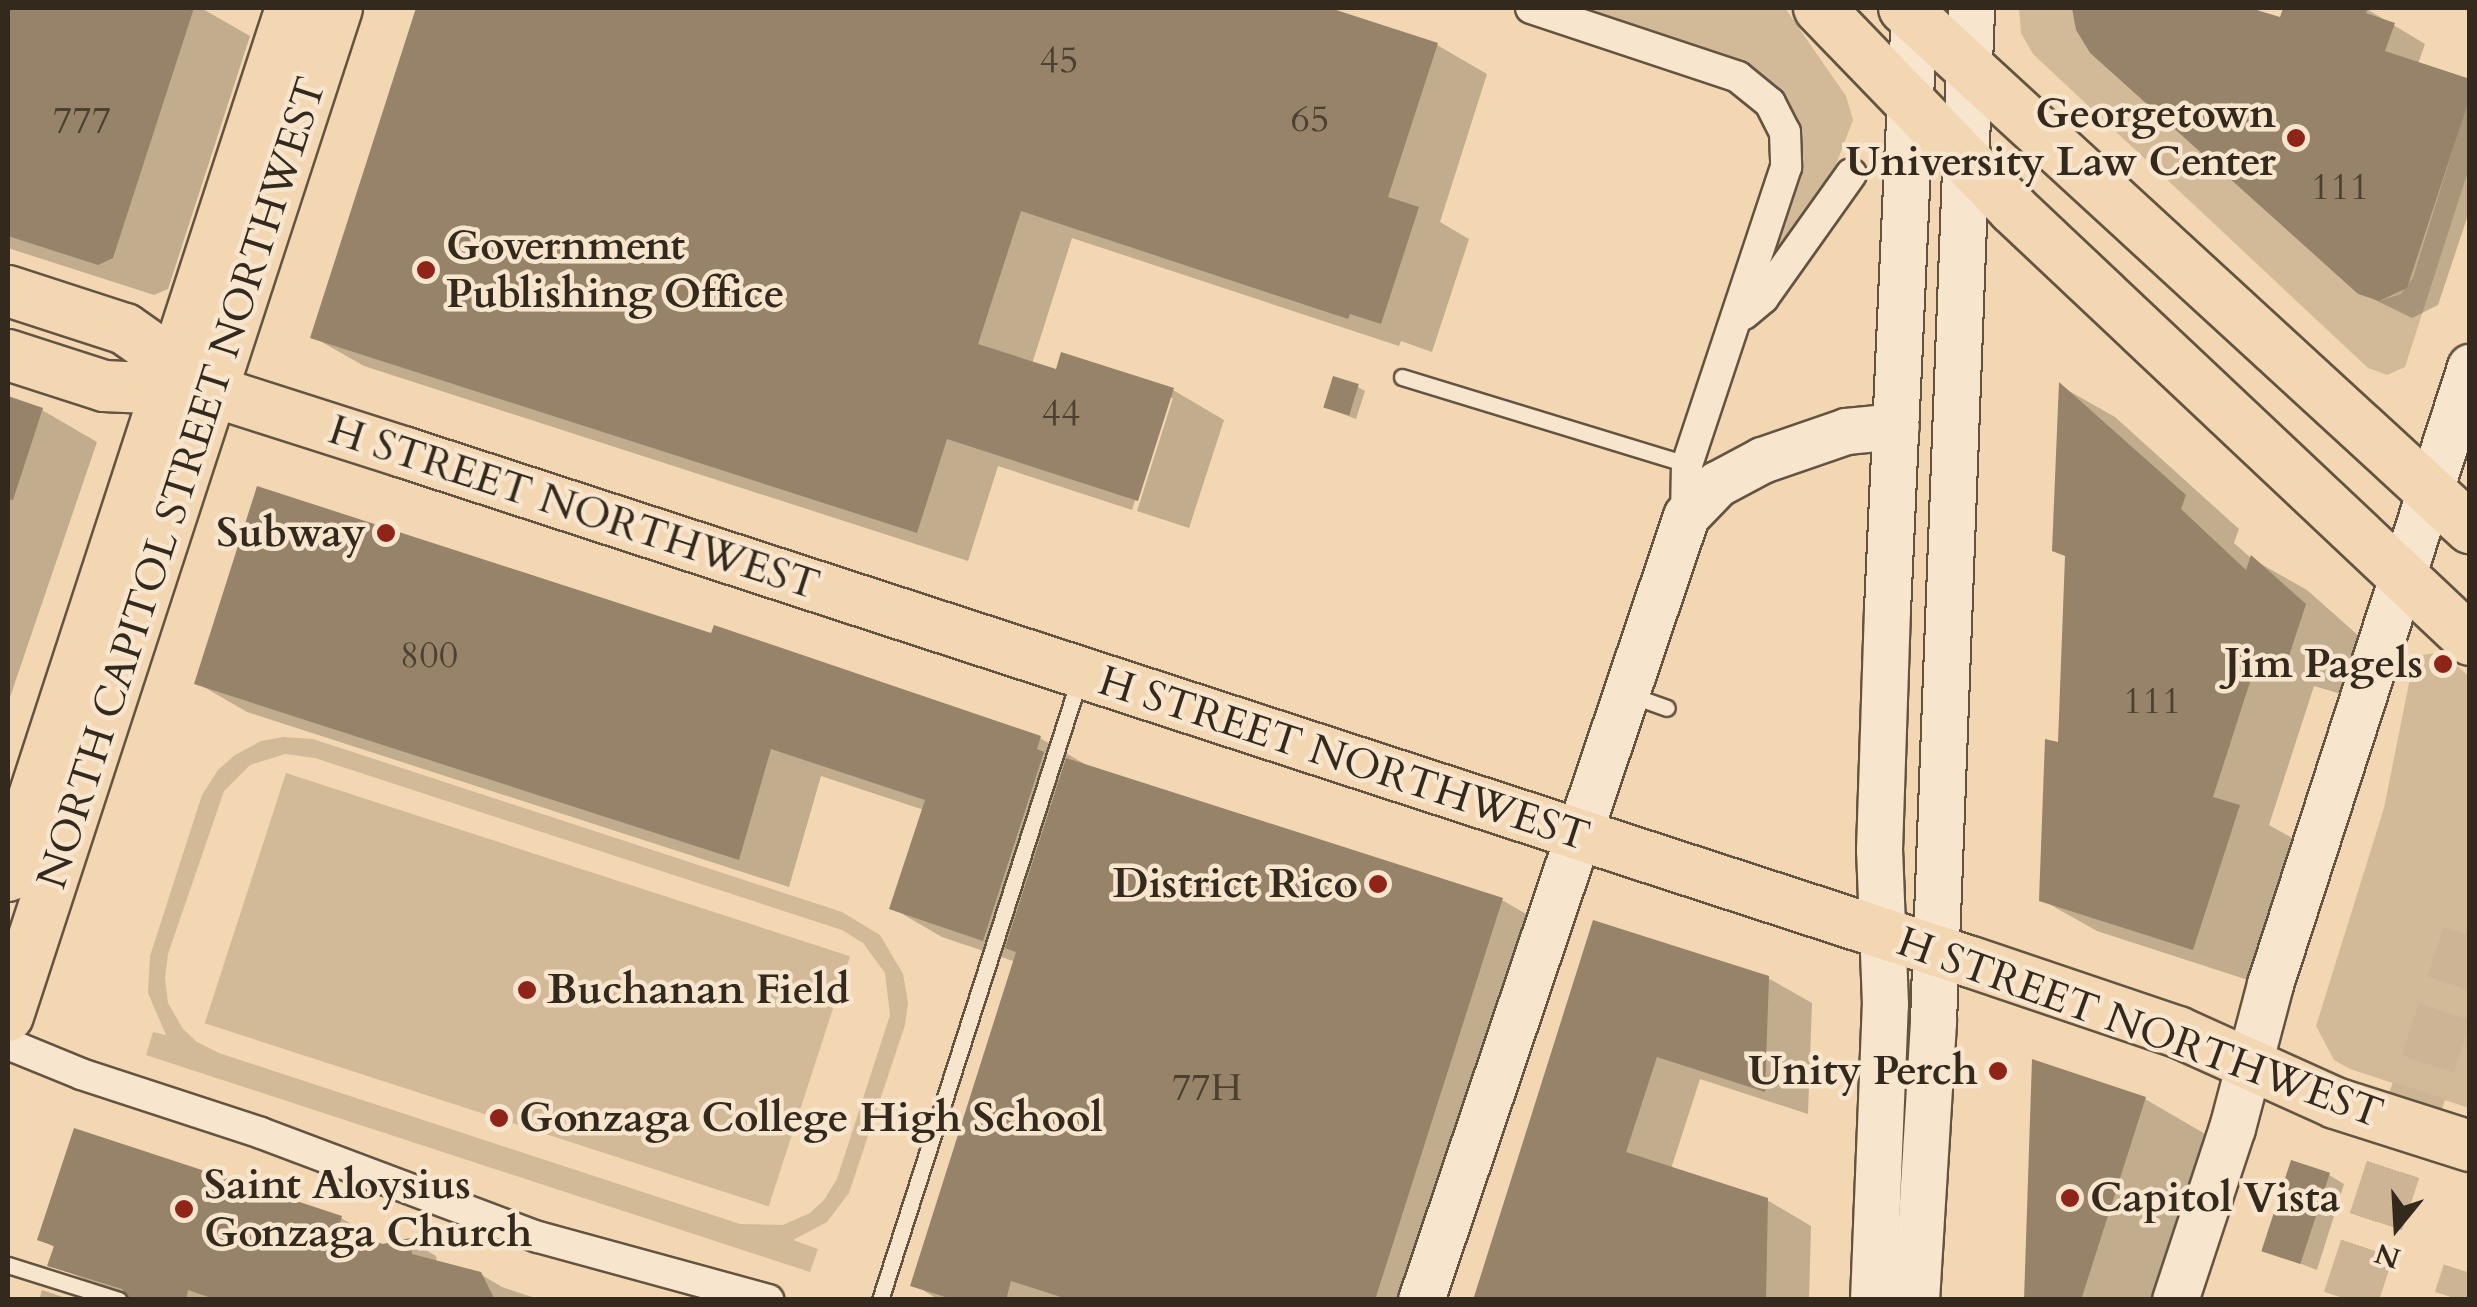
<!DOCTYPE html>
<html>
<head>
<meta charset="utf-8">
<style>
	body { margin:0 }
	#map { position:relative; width:2477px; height:1307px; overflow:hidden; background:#f2d7b2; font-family:Cardo,serif }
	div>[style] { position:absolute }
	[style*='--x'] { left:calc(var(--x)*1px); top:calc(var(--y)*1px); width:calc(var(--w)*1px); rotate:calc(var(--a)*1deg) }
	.green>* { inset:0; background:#d2b998; transform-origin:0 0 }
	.shadow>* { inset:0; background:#0003 }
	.building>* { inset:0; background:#96836a; transform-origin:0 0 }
	.highway-tunnel>* { height:55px; margin-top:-27.5px; transform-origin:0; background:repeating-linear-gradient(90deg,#ccb494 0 55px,transparent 0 83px) }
	.roads { filter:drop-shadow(2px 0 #635442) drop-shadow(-2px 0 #635442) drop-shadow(0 2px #635442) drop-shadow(0 -2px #635442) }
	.lane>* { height:15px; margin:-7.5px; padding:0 7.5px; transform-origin:7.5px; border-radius:7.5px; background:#f7e5cd }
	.street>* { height:30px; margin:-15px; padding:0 15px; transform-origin:15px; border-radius:15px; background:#f7e5cd }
	.secondary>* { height:45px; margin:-22.5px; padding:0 22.5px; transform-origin:22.5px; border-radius:22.5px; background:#f7e5cd }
	.primary>* { height:50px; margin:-25px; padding:0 25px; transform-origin:25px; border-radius:25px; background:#f2d7b2 }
	.dots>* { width:28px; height:28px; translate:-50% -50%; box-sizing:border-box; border:5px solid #f7e5cd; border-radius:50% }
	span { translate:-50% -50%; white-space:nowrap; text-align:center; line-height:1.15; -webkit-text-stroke:9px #f7e5cd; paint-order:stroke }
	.number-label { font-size:38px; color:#4c4030 }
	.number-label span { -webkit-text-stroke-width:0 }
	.poi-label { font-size:42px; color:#33291c; font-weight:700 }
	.right { translate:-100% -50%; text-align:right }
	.left { translate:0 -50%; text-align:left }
	.street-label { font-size:42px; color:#33291c }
	.frame { position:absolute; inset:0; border:10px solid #33291c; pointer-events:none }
	.north { position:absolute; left:2347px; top:1177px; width:100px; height:100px; -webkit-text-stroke:8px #f7e5cd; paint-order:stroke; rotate:198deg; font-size:28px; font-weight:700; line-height:40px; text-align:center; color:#33291c }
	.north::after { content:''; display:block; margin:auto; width:35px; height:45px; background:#33291c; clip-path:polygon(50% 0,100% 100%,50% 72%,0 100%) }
</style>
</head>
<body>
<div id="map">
	<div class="green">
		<div style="clip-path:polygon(1557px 8px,1785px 8px,1846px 96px,1853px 120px,1835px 167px,1779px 246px,1773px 249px,1790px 111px,1779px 90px,1764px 77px,1745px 70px)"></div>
		<div style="clip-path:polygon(2019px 8px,2075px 8px,2076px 30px,2090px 53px,2358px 294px,2379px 301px,2401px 294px,2413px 278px,2469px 97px,2469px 168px,2405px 367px,2387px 375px,2368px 368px,2033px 54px,2021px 33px)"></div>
		<div style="clip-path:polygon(2440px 652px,2469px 676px,2469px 1108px,2350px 1069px,2334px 1060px,2316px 1026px,2384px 808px,2412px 668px,2423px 655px)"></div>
		<div style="clip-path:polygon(evenodd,283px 737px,313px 739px,842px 912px,880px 935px,903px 974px,908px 1003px,905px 1025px,849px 1193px,827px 1222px,793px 1240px,818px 1249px,810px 1272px,146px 1055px,153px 1032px,166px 1035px,148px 993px,150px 956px,202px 795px,218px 770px,235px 755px,261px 741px,283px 737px,285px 754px,315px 758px,842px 930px,863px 943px,885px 973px,890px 1015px,837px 1179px,824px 1200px,810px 1213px,783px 1225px,740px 1224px,219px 1053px,197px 1042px,183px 1029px,168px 1003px,165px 978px,168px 954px,224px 791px,250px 765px,285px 754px)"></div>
		<div style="left:286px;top:773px;width:593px;height:263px;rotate:18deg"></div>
	</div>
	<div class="shadow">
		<div style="clip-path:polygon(8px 8px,201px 8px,250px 36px,168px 289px,154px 295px,8px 248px)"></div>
		<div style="clip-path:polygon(418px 8px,1322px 8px,1437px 45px,1487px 74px,1440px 222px,1469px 239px,1432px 352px,1401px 341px,1399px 346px,1072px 238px,1032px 364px,1057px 372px,1173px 390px,1224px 420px,1189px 528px,1137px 511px,1173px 398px,1168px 398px,1132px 510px,998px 466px,968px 561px,364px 366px,313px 337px)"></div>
		<div style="clip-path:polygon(2077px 8px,2242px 8px,2281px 20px,2286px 8px,2365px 8px,2425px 44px,2418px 64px,2470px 81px,2470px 209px,2438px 305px,2412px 318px,2359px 292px,2077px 20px)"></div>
		<div style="clip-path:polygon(1358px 387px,1365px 391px,1356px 419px,1332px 410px)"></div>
		<div style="clip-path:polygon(2062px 387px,2115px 417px,2239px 529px,2234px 543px,2252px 559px,2307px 590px,2360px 637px,2341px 694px,2314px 686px,2269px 825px,2294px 839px,2248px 980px,2097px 931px,2042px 900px,2060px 746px,2068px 557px)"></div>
		<div style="clip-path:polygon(8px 399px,42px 410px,97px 442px,8px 703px)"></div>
		<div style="clip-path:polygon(197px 683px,1040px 738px,1090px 767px,1502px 900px,1545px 925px,1426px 1300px,939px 1300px,913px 1284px,1016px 962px,942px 937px,892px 908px,924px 810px,821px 776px,789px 887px,247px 712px)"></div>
		<div style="clip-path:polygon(1595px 923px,1768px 978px,1812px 1003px,1808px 1114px,1700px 1079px,1671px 1169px,1767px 1200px,1811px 1226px,1809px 1300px,1475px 1300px)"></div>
		<div style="clip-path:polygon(2034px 1063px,2145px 1099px,2207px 1135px,2154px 1300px,2026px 1300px)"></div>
		<div style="clip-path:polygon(76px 1131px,341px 1218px,368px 1234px,365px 1241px,383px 1247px,410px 1241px,436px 1256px,437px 1263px,480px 1274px,502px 1287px,541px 1300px,131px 1300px,50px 1264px,56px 1248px,40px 1239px)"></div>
		<div style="clip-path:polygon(2329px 1175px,2344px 1184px,2317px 1270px,2264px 1250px)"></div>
		<div style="clip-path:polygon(42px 1290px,72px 1300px,39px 1300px)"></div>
	</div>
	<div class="building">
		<div style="clip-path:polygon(8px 8px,194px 8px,113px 258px,98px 265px,8px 236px)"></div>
		<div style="clip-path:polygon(416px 8px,1330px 8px,1438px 43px,1388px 197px,1419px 207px,1381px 324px,1350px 314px,1348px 319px,1021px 211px,978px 344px,1056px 369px,1061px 352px,1174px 388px,1138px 501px,947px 439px,917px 533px,310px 338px)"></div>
		<div style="clip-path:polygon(2072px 8px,2250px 8px,2280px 17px,2283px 8px,2368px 8px,2366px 13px,2395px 23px,2385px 51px,2470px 79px,2470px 97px,2407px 288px,2379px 301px,2358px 294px,2090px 53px,2076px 30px)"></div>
		<div style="left:1333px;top:376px;width:27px;height:33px;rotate:17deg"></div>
		<div style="clip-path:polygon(2059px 382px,2186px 495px,2181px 509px,2246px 570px,2251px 555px,2306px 604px,2286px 665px,2258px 657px,2213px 797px,2240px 805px,2193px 950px,2039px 901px,2045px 739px,2058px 742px,2065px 556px,2052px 551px)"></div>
		<div style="clip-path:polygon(8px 396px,43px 408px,13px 500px,8px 499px)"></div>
		<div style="clip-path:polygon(257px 486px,711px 633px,714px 625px,1041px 736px,1037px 749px,1044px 752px,983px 941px,889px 909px,925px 800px,771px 749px,739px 860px,194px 684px)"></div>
		<div style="clip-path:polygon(1066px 758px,1503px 898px,1375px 1300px,1070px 1300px,1011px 1281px,1006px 1300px,955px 1300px,910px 1286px,1016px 952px,1005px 948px)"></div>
		<div style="clip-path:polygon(1593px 920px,1769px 976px,1765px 1092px,1657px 1057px,1626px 1152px,1768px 1198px,1766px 1300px,1473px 1300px)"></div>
		<div style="clip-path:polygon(2032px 1059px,2146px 1097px,2081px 1300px,2024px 1300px)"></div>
		<div style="clip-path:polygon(74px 1128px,342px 1216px,338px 1230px,383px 1244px,410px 1238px,412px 1254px,481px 1272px,495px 1300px,217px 1300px,188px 1290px,186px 1300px,130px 1300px,122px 1289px,47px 1266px,54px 1246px,37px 1240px)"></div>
		<div style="left:2291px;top:1160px;width:41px;height:96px;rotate:18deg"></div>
	</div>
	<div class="highway-tunnel">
		<div style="--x:2350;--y:1300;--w:384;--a:-71.8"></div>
		<div style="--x:2461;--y:1300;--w:29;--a:-72"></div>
	</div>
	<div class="roads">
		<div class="lane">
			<div style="--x:1402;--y:377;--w:298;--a:17"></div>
			<div style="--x:1628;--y:694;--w:41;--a:19.7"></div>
			<div style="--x:8;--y:1265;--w:116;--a:17.5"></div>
			<div style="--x:880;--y:1300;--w:651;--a:-72.21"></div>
		</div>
		<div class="street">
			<div style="--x:1531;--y:8;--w:218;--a:18.4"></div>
			<div style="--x:1738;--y:77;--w:41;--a:39.1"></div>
			<div style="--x:1770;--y:103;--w:33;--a:63"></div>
			<div style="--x:1785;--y:132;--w:35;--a:88"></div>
			<div style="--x:1786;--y:167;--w:313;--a:108.4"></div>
			<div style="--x:1687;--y:464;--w:52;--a:91.1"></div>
			<div style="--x:1744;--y:314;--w:25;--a:-40"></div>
			<div style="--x:1763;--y:298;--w:152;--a:-54.6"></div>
			<div style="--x:8;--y:1044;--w:79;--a:22.3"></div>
			<div style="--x:81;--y:1074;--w:189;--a:18.1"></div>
			<div style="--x:261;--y:1133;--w:296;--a:20.6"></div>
			<div style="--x:538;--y:1237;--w:239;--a:15.3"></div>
		</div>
		<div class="secondary">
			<div style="--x:1421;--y:1300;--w:828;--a:-71.32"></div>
			<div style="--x:1686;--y:516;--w:45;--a:-45.9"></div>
			<div style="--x:1717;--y:484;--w:51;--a:-28.1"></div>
			<div style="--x:1762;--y:460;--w:89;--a:-19"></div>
			<div style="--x:1846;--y:431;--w:50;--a:-5.7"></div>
			<div style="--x:1873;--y:1300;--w:296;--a:-87.7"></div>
			<div style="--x:1885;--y:1004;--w:154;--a:-92.2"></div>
			<div style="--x:1879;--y:850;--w:240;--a:-88.1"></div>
			<div style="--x:1887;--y:610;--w:603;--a:-87.43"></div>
			<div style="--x:1916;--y:1300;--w:279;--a:-86.5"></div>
			<div style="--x:1933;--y:1022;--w:1015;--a:-87.85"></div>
			<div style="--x:2175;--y:1300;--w:181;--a:-71.7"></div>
			<div style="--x:2232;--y:1128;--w:149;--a:-75.2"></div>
			<div style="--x:2270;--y:984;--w:649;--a:-72.04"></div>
		</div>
		<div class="primary">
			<div style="--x:1819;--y:8;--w:279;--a:46"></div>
			<div style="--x:2013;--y:209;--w:628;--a:43.32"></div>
			<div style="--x:1904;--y:8;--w:769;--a:42.57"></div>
			<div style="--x:8;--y:291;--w:123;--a:18"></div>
			<div style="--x:125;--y:329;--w:92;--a:35.2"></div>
			<div style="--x:8;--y:355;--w:101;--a:17.9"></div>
			<div style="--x:104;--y:386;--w:108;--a:2.7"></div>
			<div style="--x:212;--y:391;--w:201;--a:17.7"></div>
			<div style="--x:403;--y:452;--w:1649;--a:18.02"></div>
			<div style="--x:1971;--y:962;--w:219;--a:18.7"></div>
			<div style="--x:2178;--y:1032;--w:172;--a:24.3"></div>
			<div style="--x:2335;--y:1103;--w:142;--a:17.7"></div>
			<div style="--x:8;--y:876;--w:913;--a:-71.94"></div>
			<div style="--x:8;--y:1016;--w:1060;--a:-71.92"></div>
		</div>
	</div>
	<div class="dots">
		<div style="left:2296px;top:138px;background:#8f2418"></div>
		<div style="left:426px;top:270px;background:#8f2418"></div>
		<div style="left:386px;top:533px;background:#8f2418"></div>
		<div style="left:2443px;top:664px;background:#8f2418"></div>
		<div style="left:1378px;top:884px;background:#8f2418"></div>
		<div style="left:527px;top:990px;background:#8f2418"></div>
		<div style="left:1998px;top:1071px;background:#8f2418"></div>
		<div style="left:499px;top:1118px;background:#8f2418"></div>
		<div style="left:2070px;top:1198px;background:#8f2418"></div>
		<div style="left:184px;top:1209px;background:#8f2418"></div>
	</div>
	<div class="number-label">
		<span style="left:1059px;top:61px">45</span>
		<span style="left:1310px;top:120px">65</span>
		<span style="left:82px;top:122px">777</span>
		<span style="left:2340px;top:188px">111</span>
		<span style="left:1061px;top:414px">44</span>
		<span style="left:429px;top:656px">800</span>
		<span style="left:2152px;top:702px">111</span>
		<span style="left:1207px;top:1089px">77H</span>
	</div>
	<div class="poi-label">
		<span class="right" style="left:2276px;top:138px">Georgetown<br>University Law Center</span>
		<span class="left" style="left:446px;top:270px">Government<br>Publishing Office</span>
		<span class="right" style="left:366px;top:533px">Subway</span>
		<span class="right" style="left:2423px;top:664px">Jim Pagels</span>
		<span class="right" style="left:1358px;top:884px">District Rico</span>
		<span class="left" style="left:547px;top:990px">Buchanan Field</span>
		<span class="right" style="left:1978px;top:1071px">Unity Perch</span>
		<span class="left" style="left:519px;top:1118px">Gonzaga College High School</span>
		<span class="left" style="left:204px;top:1209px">Saint Aloysius<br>Gonzaga Church</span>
		<span class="left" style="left:2090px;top:1198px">Capitol Vista</span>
	</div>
	<div class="street-label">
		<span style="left:182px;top:483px;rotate:-72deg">NORTH CAPITOL STREET NORTHWEST</span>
		<span style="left:574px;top:508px;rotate:18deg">H STREET NORTHWEST</span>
		<span style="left:1344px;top:759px;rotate:18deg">H STREET NORTHWEST</span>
		<span style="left:2140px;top:1028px;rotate:20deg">H STREET NORTHWEST</span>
	</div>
	<div class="frame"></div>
	<div class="north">N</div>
</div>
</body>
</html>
